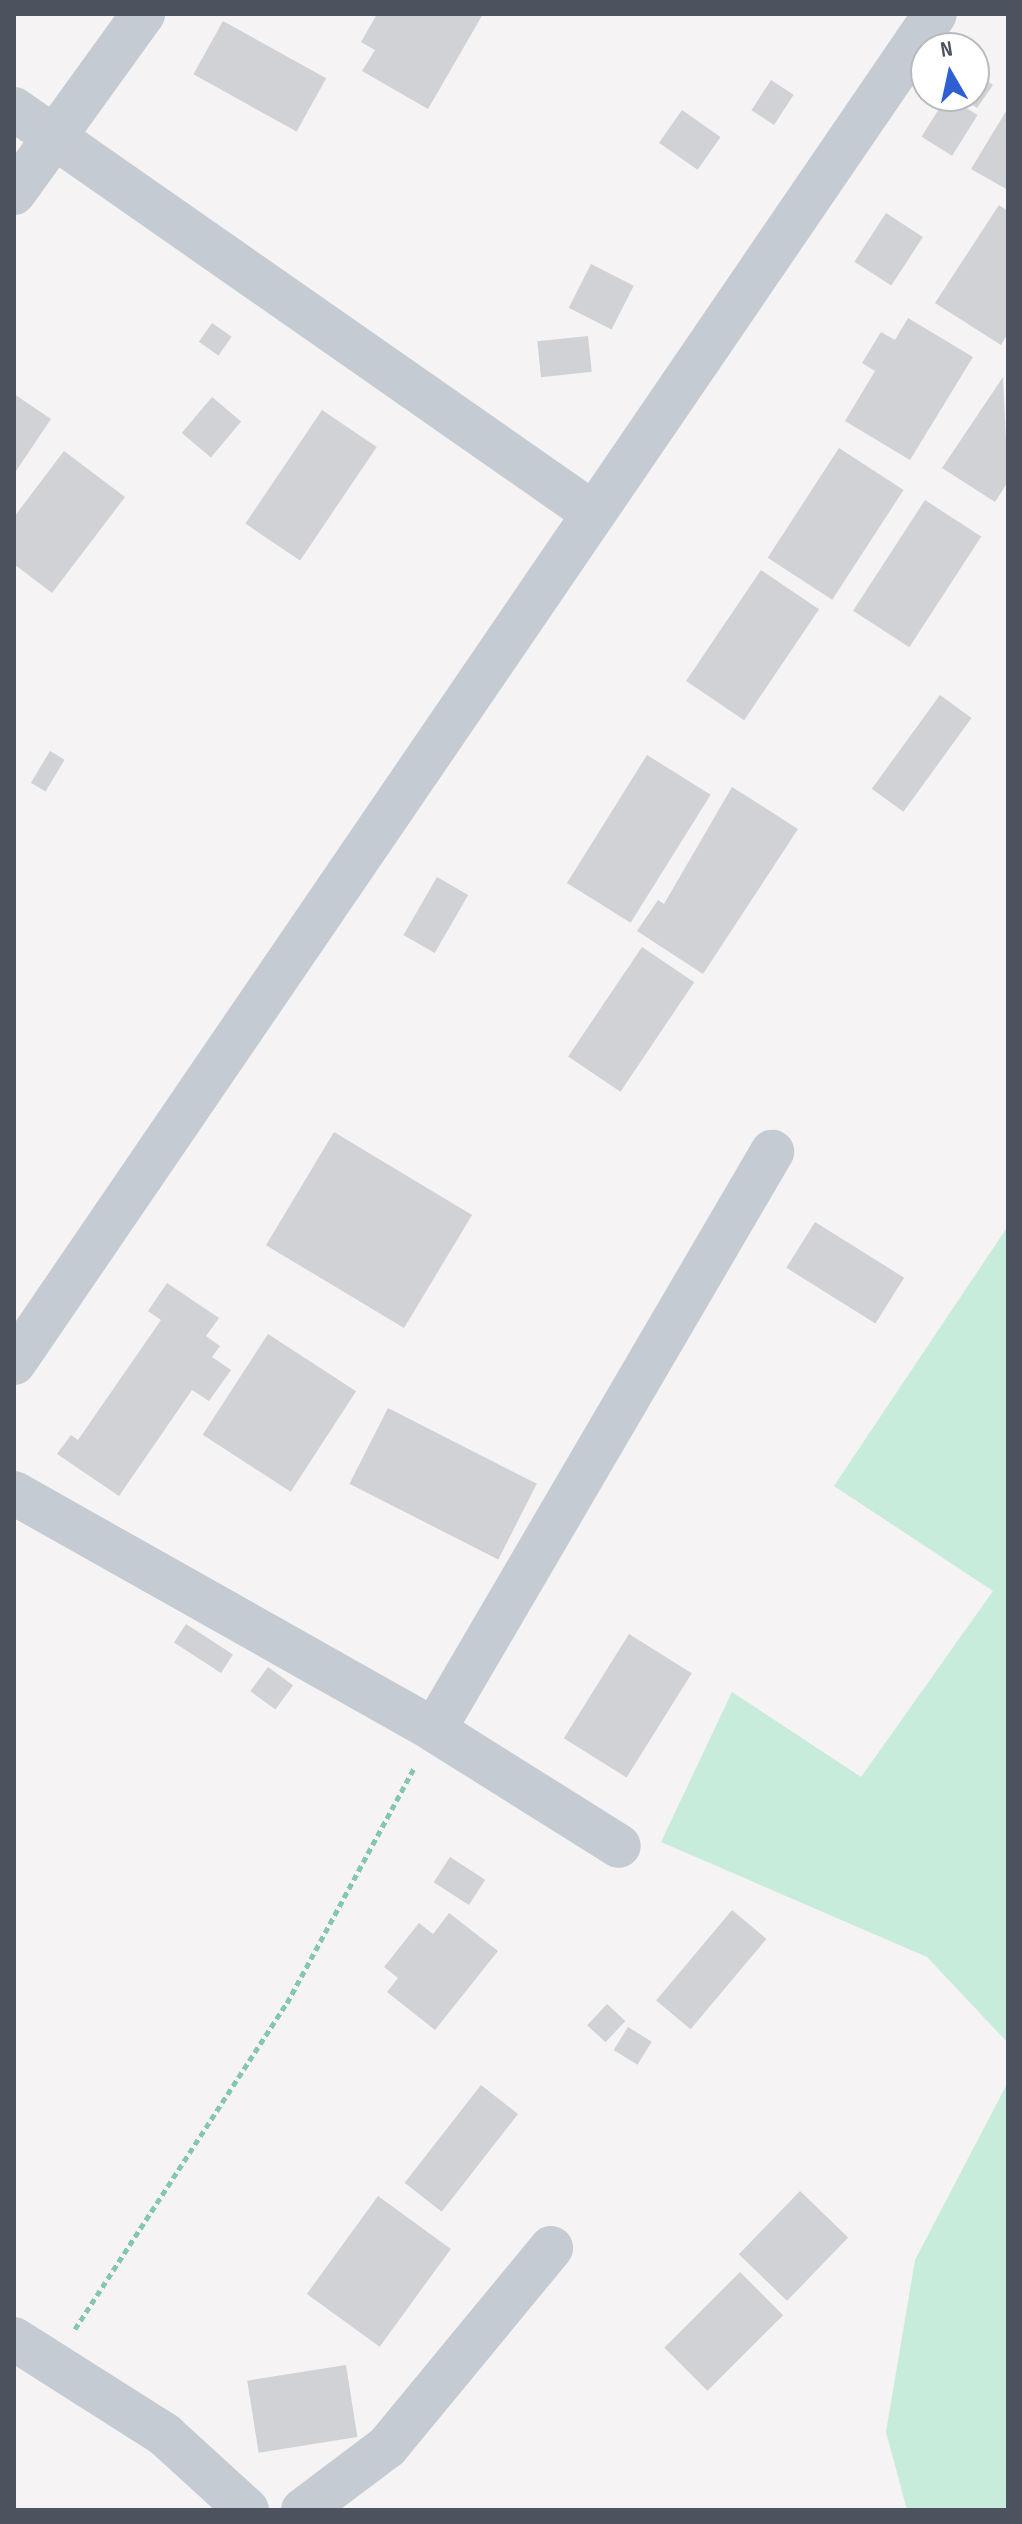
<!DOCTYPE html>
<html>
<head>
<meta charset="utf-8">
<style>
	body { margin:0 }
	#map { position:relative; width:1022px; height:2524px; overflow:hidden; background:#f5f3f3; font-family:"Sofia Sans Condensed",sans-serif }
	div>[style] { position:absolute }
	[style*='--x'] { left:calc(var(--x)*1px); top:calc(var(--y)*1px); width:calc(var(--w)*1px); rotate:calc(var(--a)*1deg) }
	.green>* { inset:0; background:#c8ecdb }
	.building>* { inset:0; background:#d0d2d6; transform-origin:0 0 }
	.path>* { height:5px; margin-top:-2.5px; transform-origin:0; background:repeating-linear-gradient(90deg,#83c7af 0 6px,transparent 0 10px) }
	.minor>* { height:44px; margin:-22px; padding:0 22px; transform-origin:22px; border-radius:22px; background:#c5cbd2 }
	.tertiary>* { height:44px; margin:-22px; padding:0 22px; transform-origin:22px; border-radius:22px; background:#c5cbd2 }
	span { translate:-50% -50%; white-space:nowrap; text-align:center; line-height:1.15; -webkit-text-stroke:7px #fff; paint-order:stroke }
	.frame { position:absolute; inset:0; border:16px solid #4c535e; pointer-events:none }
	.north { position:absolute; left:910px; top:32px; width:80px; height:80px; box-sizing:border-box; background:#fff; border:2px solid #b7babf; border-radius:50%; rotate:351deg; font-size:22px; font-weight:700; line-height:32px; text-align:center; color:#4c535e }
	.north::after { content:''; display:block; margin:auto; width:28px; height:36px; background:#2f60d3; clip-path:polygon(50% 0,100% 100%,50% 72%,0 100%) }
</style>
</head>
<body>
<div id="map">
	<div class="green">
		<div style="clip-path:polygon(1008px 1226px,1008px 2043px,927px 1957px,661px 1842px,732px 1692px,861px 1777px,993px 1591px,834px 1486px)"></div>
		<div style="clip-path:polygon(1008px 2082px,1008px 2510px,907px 2510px,886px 2432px,915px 2260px)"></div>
	</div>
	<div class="building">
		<div style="clip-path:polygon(377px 14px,483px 14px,428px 109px,362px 71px,375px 50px,361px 42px)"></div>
		<div style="left:223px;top:21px;width:118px;height:61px;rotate:29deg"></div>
		<div style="clip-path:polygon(974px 72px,993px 85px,977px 108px,959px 96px,974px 96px)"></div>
		<div style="left:771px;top:80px;width:27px;height:36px;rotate:33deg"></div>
		<div style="left:947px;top:96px;width:36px;height:48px;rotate:32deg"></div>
		<div style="clip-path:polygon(1008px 108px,1008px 190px,971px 169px)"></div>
		<div style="left:682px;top:110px;width:47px;height:40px;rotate:35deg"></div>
		<div style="clip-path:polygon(999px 205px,1008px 211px,1008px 333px,1001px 345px,935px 303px)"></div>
		<div style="left:886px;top:213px;width:44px;height:58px;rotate:33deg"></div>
		<div style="left:591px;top:264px;width:48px;height:49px;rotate:27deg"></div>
		<div style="clip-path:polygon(908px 318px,973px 357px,910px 460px,845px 421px,875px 371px,862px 363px,881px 332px,895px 340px)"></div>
		<div style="left:212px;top:323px;width:24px;height:23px;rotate:35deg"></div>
		<div style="left:588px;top:336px;width:36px;height:51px;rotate:84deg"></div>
		<div style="clip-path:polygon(1003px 377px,1008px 482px,995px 502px,942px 468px)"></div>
		<div style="clip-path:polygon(14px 394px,51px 419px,14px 474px)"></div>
		<div style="left:212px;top:397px;width:38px;height:47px;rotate:40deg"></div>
		<div style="left:322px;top:410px;width:66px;height:137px;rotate:34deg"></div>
		<div style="left:839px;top:448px;width:77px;height:131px;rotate:33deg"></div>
		<div style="clip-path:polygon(64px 451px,125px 497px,52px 593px,14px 564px,14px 517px)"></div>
		<div style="left:925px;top:500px;width:67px;height:132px;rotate:33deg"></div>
		<div style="left:761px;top:570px;width:70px;height:134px;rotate:34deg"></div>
		<div style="left:940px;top:695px;width:39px;height:116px;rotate:36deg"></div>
		<div style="left:50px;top:751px;width:17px;height:37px;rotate:31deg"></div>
		<div style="left:647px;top:755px;width:75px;height:151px;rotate:32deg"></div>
		<div style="clip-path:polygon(732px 787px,798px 829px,703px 974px,637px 931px,658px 900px,664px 904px)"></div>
		<div style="left:437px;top:877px;width:36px;height:67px;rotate:30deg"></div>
		<div style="left:642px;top:947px;width:63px;height:132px;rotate:34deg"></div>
		<div style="left:334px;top:1132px;width:161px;height:132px;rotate:31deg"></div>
		<div style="left:815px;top:1222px;width:105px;height:54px;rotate:32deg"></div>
		<div style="clip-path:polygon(167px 1283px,219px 1318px,206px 1336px,220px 1346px,212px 1357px,231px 1370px,209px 1401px,192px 1390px,119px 1496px,57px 1454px,71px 1435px,78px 1440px,161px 1320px,148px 1311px)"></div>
		<div style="left:268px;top:1334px;width:105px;height:120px;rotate:33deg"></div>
		<div style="left:388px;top:1408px;width:167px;height:85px;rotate:27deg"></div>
		<div style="left:186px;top:1624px;width:56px;height:22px;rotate:33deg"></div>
		<div style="left:629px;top:1634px;width:74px;height:123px;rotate:32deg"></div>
		<div style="left:268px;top:1667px;width:31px;height:30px;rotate:36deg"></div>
		<div style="left:450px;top:1857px;width:42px;height:30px;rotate:33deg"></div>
		<div style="left:732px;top:1910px;width:45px;height:118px;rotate:40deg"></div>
		<div style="clip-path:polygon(449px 1913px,498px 1951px,435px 2030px,387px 1992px,398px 1978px,384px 1967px,419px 1923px,433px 1934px)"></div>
		<div style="left:607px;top:2004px;width:25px;height:29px;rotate:43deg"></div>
		<div style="left:628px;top:2027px;width:28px;height:27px;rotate:32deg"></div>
		<div style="left:481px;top:2085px;width:47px;height:124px;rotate:38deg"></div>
		<div style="left:800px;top:2191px;width:67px;height:88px;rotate:44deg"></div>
		<div style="left:378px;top:2196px;width:90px;height:121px;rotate:36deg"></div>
		<div style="left:740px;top:2272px;width:61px;height:107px;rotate:45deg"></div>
		<div style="left:346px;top:2365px;width:73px;height:100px;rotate:81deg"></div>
	</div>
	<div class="path">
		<div style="--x:75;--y:2329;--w:389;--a:-57"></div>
		<div style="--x:287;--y:2003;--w:269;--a:-61.6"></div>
	</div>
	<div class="minor">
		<div style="--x:14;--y:109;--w:706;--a:34.91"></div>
		<div style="--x:14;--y:193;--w:221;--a:-54.2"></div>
		<div style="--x:14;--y:1493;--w:482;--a:29.4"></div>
		<div style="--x:434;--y:1730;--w:218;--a:32.1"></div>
		<div style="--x:434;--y:1730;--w:670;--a:-59.68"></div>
		<div style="--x:14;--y:2339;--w:179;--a:32.4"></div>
		<div style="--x:165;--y:2435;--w:111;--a:42.4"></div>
		<div style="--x:303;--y:2510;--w:105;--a:-36.9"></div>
		<div style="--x:387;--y:2447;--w:258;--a:-50.5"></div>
	</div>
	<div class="tertiary">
		<div style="--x:14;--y:1363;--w:1633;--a:-55.68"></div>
	</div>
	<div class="frame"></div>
	<div class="north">N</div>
</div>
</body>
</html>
